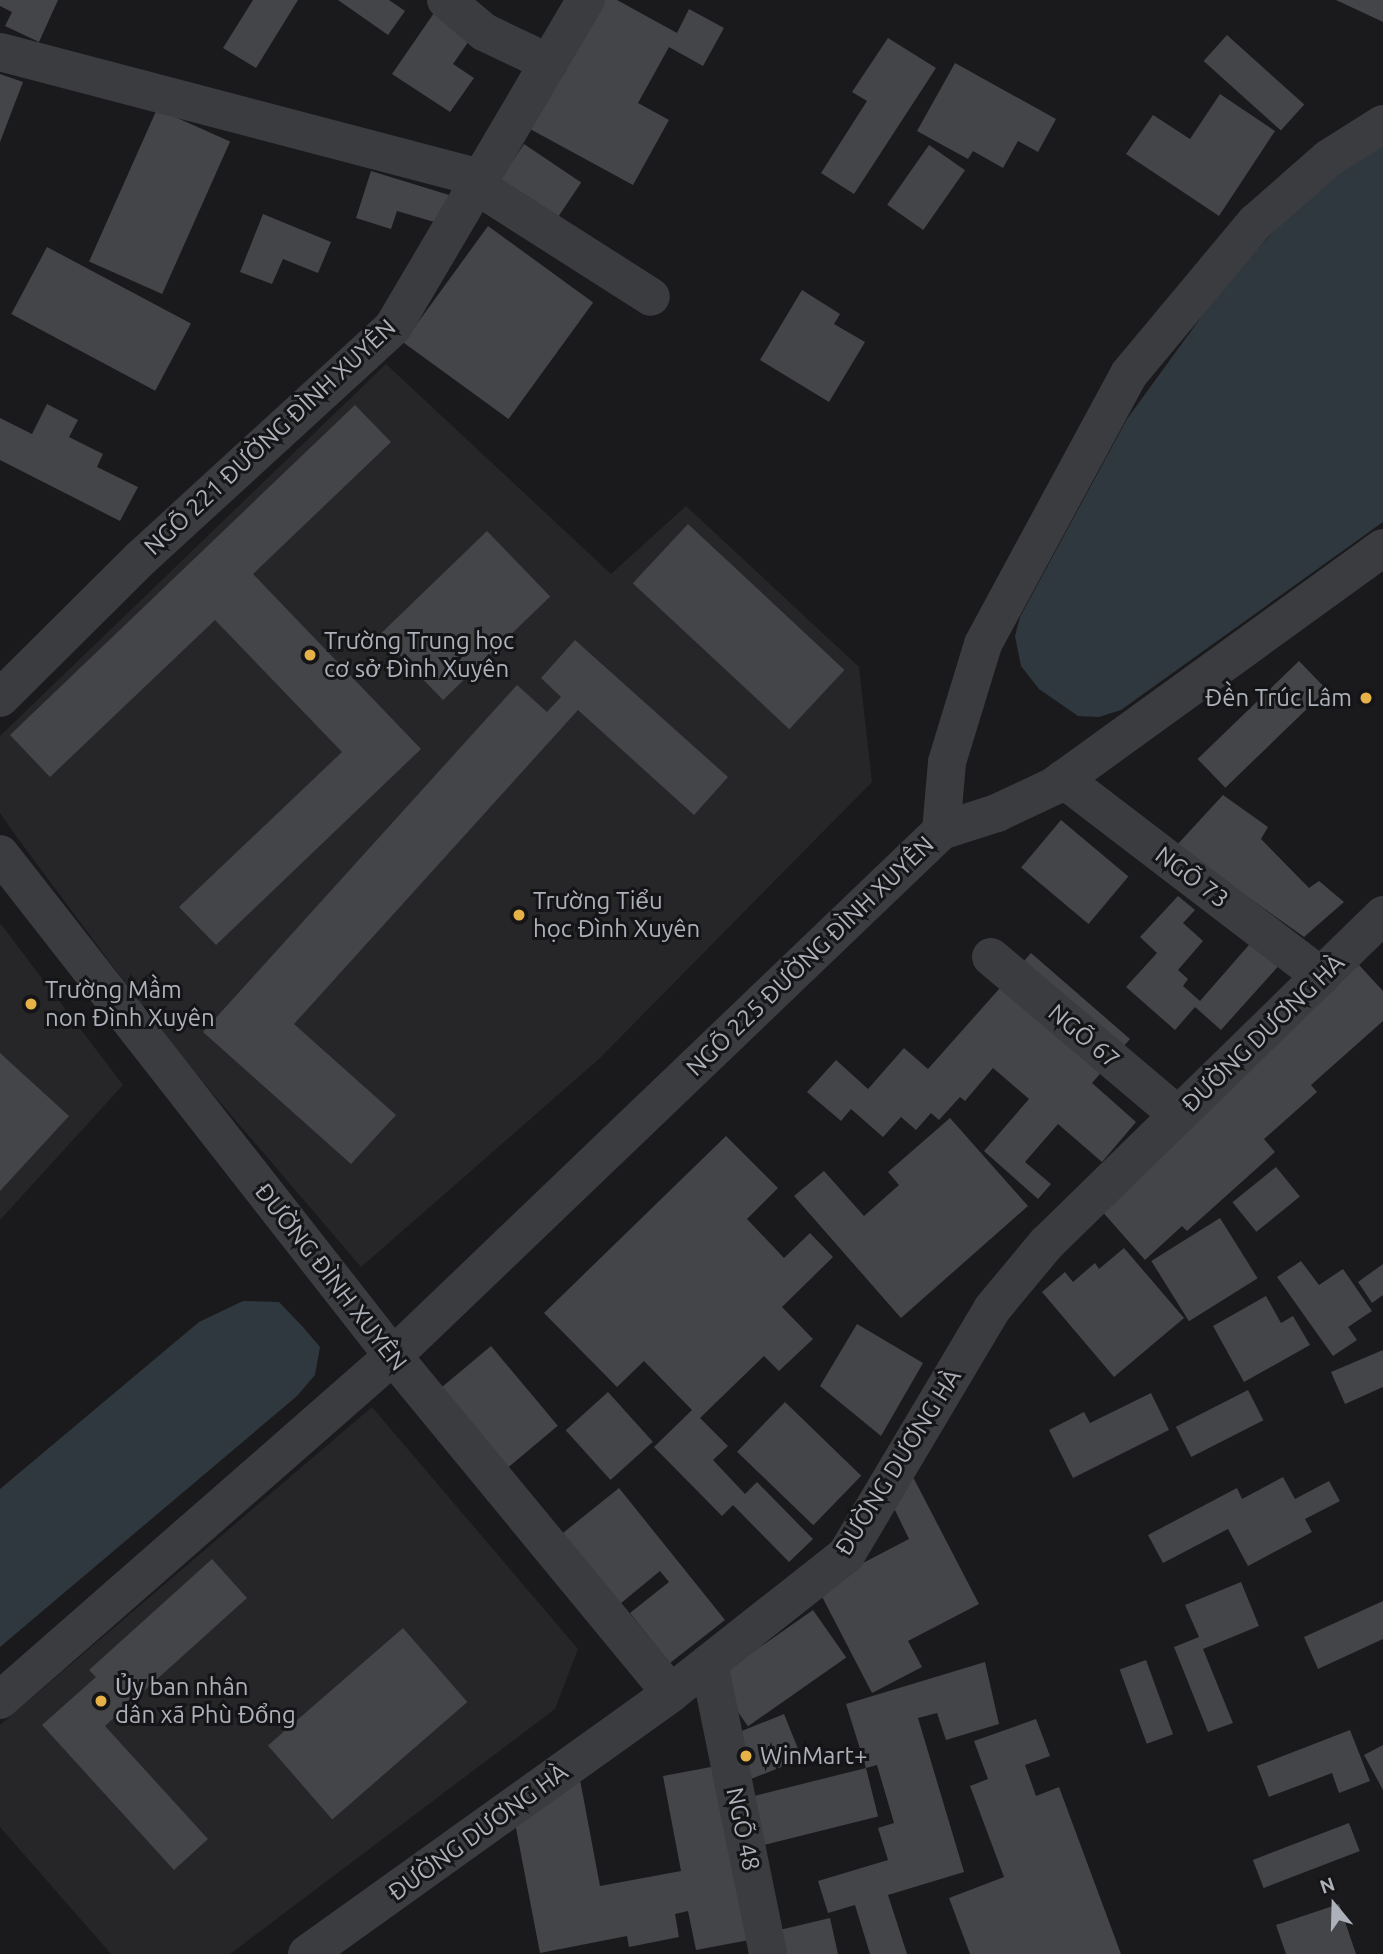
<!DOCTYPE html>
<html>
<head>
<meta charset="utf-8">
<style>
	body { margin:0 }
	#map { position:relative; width:1383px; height:1954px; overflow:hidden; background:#1a1a1c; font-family:Ubuntu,sans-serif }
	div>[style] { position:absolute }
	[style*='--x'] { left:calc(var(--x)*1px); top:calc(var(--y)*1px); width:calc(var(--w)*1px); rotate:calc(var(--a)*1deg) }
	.built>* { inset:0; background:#262629 }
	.water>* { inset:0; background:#30383f }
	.building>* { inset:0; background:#444549; transform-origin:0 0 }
	.minor>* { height:38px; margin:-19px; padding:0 19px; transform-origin:19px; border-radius:19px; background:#3b3c40 }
	.dots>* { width:19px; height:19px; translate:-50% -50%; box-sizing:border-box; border:4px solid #151517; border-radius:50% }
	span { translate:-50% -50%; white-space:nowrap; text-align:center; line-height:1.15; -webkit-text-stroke:6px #151517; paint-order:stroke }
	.street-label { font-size:24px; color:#adb1ba }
	.poi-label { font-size:24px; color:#adb1ba }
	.left { translate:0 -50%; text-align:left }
	.right { translate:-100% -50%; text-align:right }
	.north { position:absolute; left:1299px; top:1870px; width:70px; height:70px; -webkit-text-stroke:5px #151517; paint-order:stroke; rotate:341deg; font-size:19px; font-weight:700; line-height:28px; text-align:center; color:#adb1ba }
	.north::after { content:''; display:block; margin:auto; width:24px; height:32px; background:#adb1ba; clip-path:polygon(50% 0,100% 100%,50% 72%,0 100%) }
</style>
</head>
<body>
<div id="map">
	<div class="built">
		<div style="clip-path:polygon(386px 364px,611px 574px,686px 506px,859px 667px,872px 782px,600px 1058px,361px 1267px,173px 1047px,16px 836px,0 813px,0 736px)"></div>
		<div style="clip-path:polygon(0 923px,123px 1085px,0 1220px)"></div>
		<div style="clip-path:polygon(372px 1407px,578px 1649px,555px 1709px,230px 1954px,111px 1954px,0 1827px,0 1725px)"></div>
	</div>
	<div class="water">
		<div style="clip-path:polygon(1383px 144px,1383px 522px,1121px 710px,1099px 717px,1078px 716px,1039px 689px,1021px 666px,1015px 636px,1020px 617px,1127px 419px,1226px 283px,1298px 205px,1357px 157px)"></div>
		<div style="clip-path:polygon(243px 1301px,279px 1302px,303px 1327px,320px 1347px,315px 1375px,297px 1396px,0 1647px,0 1489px,199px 1322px)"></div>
	</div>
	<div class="building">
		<div style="clip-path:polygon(0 0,58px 0,39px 42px,5px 26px,12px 12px,0 6px)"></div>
		<div style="clip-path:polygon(253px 0,298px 0,256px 68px,223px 48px)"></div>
		<div style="clip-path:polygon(338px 0,389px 0,405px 11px,388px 35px)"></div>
		<div style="clip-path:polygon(601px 0,617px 0,677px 33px,689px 9px,724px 28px,703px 66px,669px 47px,638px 103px,669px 120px,633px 185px,530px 129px)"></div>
		<div style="clip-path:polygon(1336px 0,1383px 0,1383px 22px)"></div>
		<div style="clip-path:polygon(434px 13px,471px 38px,453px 64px,474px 78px,450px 112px,392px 74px)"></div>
		<div style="left:1227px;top:35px;width:104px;height:35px;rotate:42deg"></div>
		<div style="clip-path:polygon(888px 38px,936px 68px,854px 194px,821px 173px,867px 101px,852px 92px)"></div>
		<div style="clip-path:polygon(955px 63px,1056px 119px,1038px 152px,1018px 141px,1003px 168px,973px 151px,968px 159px,917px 131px)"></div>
		<div style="clip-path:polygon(0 74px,23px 82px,0 142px)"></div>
		<div style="clip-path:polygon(1220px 94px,1275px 131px,1219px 216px,1126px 154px,1153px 115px,1190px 139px)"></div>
		<div style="left:157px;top:109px;width:80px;height:167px;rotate:24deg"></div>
		<div style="left:524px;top:144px;width:69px;height:55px;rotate:34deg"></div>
		<div style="left:929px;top:145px;width:44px;height:73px;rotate:35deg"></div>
		<div style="clip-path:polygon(371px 171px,449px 195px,441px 224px,397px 211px,391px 229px,356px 218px)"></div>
		<div style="clip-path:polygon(263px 214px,331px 242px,318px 273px,283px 259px,272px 284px,240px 272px)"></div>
		<div style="left:488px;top:226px;width:130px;height:144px;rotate:36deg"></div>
		<div style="left:47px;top:247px;width:163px;height:76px;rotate:28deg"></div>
		<div style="clip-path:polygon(802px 290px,840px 314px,834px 324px,865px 342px,829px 402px,760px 360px)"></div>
		<div style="clip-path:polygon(47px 404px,78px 420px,69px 437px,103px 454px,97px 467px,138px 487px,120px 521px,0 460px,0 418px,32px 434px)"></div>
		<div style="clip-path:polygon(355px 405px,391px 442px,253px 574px,421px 749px,216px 945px,179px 907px,342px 752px,215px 620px,50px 777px,10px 735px)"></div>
		<div style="left:688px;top:524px;width:214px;height:81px;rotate:43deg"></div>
		<div style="left:487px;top:531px;width:91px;height:149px;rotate:46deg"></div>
		<div style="clip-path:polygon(575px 640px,728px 777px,694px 815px,578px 710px,294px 1024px,396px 1115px,351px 1164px,203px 1032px,517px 685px,547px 712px,561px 697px,541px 678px)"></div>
		<div style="left:1299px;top:661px;width:40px;height:141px;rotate:46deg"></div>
		<div style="clip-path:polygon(1223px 795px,1268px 827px,1261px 839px,1309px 888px,1319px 881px,1344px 902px,1304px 937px,1176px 846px)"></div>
		<div style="left:1061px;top:820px;width:88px;height:62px;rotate:40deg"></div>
		<div style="clip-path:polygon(1178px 896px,1195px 910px,1183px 923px,1203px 941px,1178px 970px,1188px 979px,1183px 986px,1200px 1001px,1255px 938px,1282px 962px,1221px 1030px,1195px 1007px,1175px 1030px,1126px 987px,1157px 953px,1140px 937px)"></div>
		<div style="clip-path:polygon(1031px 953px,1130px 1039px,1092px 1083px,1136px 1122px,1102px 1162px,1058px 1124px,1025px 1162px,1051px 1184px,1038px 1199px,984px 1151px,1029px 1099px,993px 1068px,965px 1101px,960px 1097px,939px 1120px,931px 1113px,916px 1130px,901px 1117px,883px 1137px,851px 1109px,841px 1121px,807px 1092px,836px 1060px,868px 1089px,904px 1048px,928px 1069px)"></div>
		<div style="clip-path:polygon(1359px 965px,1383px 991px,1383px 1021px,1311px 1085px,1317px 1092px,1264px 1139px,1275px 1152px,1187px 1231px,1182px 1226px,1145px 1260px,1093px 1201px)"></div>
		<div style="clip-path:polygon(0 1053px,69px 1116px,0 1191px)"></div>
		<div style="clip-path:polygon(950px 1118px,1028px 1206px,901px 1318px,794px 1196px,824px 1171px,864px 1216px,899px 1185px,888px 1172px)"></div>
		<div style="clip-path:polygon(726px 1136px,778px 1188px,747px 1219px,784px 1258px,810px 1233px,833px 1257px,782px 1307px,813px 1339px,779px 1371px,764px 1356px,700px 1418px,728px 1446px,713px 1460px,745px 1494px,757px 1482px,813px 1539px,789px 1562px,733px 1505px,722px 1516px,654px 1447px,692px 1410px,644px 1361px,617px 1387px,544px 1313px)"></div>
		<div style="left:1276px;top:1167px;width:38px;height:56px;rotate:51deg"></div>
		<div style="left:1220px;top:1218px;width:71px;height:81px;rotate:58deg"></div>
		<div style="clip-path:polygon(1124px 1248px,1184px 1318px,1114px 1377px,1042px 1292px,1065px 1272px,1073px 1282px,1095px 1263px,1099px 1269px)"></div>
		<div style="clip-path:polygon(1301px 1261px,1319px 1285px,1343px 1269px,1372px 1311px,1348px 1327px,1357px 1340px,1333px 1356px,1277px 1277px)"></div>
		<div style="clip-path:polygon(1383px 1264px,1383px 1295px,1372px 1303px,1358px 1282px)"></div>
		<div style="clip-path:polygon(1266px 1296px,1281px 1323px,1293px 1316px,1310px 1345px,1244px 1382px,1213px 1326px)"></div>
		<div style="clip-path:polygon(857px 1324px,923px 1363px,881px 1436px,820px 1386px)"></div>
		<div style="left:491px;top:1346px;width:104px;height:76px;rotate:50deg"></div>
		<div style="clip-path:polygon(1383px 1350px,1383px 1387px,1345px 1404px,1331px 1372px)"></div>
		<div style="left:1248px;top:1390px;width:34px;height:81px;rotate:63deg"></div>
		<div style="left:608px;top:1392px;width:67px;height:57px;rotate:48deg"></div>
		<div style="clip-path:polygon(1151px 1393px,1169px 1430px,1073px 1478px,1049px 1430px,1084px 1412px,1090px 1423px)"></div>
		<div style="left:785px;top:1402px;width:106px;height:69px;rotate:44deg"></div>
		<div style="clip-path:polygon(913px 1477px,979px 1604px,908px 1641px,922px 1667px,872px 1693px,817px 1587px,909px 1539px,893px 1506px)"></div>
		<div style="clip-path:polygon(1283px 1477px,1295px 1499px,1329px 1481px,1340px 1501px,1305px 1519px,1312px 1532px,1248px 1566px,1228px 1529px,1163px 1563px,1148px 1535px,1237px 1488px,1242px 1499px)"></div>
		<div style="clip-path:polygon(619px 1488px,725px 1620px,670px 1663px,630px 1613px,669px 1582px,660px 1571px,615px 1608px,558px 1537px)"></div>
		<div style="clip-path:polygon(212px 1559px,247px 1598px,105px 1726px,208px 1839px,174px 1870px,42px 1725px,96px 1677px,89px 1670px)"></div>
		<div style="clip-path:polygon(1241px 1582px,1259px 1626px,1203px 1649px,1233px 1723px,1208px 1732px,1174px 1647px,1199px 1637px,1185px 1605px)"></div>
		<div style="clip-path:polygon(1383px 1601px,1383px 1639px,1318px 1669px,1304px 1637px)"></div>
		<div style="left:813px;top:1610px;width:58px;height:120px;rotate:55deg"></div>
		<div style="left:403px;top:1628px;width:98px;height:179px;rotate:49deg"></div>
		<div style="left:1146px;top:1660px;width:79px;height:28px;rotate:70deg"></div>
		<div style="clip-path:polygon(985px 1662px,999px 1724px,946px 1740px,937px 1713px,918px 1718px,964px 1872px,888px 1895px,907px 1954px,870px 1954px,855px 1905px,828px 1913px,818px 1881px,888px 1860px,878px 1828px,894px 1823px,877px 1765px,866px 1768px,846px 1704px)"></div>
		<div style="left:784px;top:1714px;width:48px;height:57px;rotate:68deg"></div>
		<div style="clip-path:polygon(1036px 1719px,1050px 1756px,1025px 1765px,1036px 1796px,1059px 1787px,1121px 1954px,970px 1954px,949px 1898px,1004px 1877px,970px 1786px,988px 1779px,974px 1741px)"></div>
		<div style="clip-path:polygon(1350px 1730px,1370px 1781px,1339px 1793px,1332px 1773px,1269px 1797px,1257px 1766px)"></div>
		<div style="clip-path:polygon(1383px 1745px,1383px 1790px,1364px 1755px)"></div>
		<div style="clip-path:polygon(727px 1764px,760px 1938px,696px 1950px,688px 1911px,675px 1914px,679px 1937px,629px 1947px,627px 1936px,540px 1953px,514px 1818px,578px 1769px,600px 1886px,681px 1871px,663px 1776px)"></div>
		<div style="left:866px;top:1768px;width:50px;height:124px;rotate:76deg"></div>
		<div style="left:1349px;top:1823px;width:30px;height:103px;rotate:69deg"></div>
		<div style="clip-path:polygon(1339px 1904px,1356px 1954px,1286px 1954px,1276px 1925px)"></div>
		<div style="clip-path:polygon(830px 1918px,838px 1954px,776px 1954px,771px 1932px)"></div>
	</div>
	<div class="minor">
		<div style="--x:446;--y:0;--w:50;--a:40.1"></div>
		<div style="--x:484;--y:32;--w:72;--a:25.5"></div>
		<div style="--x:0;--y:52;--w:497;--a:14.7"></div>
		<div style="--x:477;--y:186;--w:206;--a:32.5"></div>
		<div style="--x:0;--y:698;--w:199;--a:-44.8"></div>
		<div style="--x:141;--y:558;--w:342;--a:-42.5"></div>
		<div style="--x:393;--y:327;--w:380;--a:-59.5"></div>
		<div style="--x:1063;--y:779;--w:325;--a:37.4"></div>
		<div style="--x:941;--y:831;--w:59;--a:-17.8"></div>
		<div style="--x:997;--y:813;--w:63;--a:-25.3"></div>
		<div style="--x:1054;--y:786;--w:406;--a:-35.9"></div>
		<div style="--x:0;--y:854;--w:638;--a:51.94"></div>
		<div style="--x:393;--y:1356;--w:437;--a:50.5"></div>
		<div style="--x:991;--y:957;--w:245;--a:40.2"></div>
		<div style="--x:709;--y:1663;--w:297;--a:78.5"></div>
		<div style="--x:0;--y:1700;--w:522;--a:-41.2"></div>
		<div style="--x:393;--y:1356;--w:759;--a:-43.77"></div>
		<div style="--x:941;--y:831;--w:69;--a:-85"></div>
		<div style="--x:947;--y:762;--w:123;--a:-73"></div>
		<div style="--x:983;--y:644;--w:307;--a:-61.6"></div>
		<div style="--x:1129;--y:374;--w:197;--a:-50.2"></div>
		<div style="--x:1255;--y:223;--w:98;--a:-41.3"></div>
		<div style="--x:1329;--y:158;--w:64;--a:-32.2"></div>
		<div style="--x:307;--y:1954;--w:448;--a:-35.6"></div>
		<div style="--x:671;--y:1693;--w:223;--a:-38.3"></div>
		<div style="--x:846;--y:1555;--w:286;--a:-59.3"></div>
		<div style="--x:992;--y:1309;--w:85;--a:-50.3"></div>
		<div style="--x:1046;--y:1244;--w:471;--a:-44.3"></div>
	</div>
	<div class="dots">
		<div style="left:310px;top:655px;background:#e6b147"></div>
		<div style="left:1366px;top:698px;background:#e6b147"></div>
		<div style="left:519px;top:915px;background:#e6b147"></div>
		<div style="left:31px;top:1004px;background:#e6b147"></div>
		<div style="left:101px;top:1701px;background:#e6b147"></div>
		<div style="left:746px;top:1756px;background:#e6b147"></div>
	</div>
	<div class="street-label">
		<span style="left:270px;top:437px;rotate:-43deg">NGÕ 221 ĐƯỜNG ĐÌNH XUYÊN</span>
		<span style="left:1192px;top:877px;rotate:37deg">NGÕ 73</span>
		<span style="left:810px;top:956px;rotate:-44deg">NGÕ 225 ĐƯỜNG ĐÌNH XUYÊN</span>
		<span style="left:1263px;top:1033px;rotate:-44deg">ĐƯỜNG DƯƠNG HÀ</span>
		<span style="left:1084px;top:1036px;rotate:40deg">NGÕ 67</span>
		<span style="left:331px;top:1277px;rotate:52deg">ĐƯỜNG ĐÌNH XUYÊN</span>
		<span style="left:898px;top:1462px;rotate:-58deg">ĐƯỜNG DƯƠNG HÀ</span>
		<span style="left:743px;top:1829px;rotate:78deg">NGÕ 48</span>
		<span style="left:478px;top:1832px;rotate:-36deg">ĐƯỜNG DƯƠNG HÀ</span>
	</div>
	<div class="poi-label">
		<span class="left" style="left:324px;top:655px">Trường Trung học<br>cơ sở Đình Xuyên</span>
		<span class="right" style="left:1352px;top:698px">Đền Trúc Lâm</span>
		<span class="left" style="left:533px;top:915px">Trường Tiểu<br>học Đình Xuyên</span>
		<span class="left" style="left:45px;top:1004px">Trường Mầm<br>non Đình Xuyên</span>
		<span class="left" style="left:115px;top:1701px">Ủy ban nhân<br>dân xã Phù Đổng</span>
		<span class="left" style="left:760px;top:1756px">WinMart+</span>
	</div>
	<div class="north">N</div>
</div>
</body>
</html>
